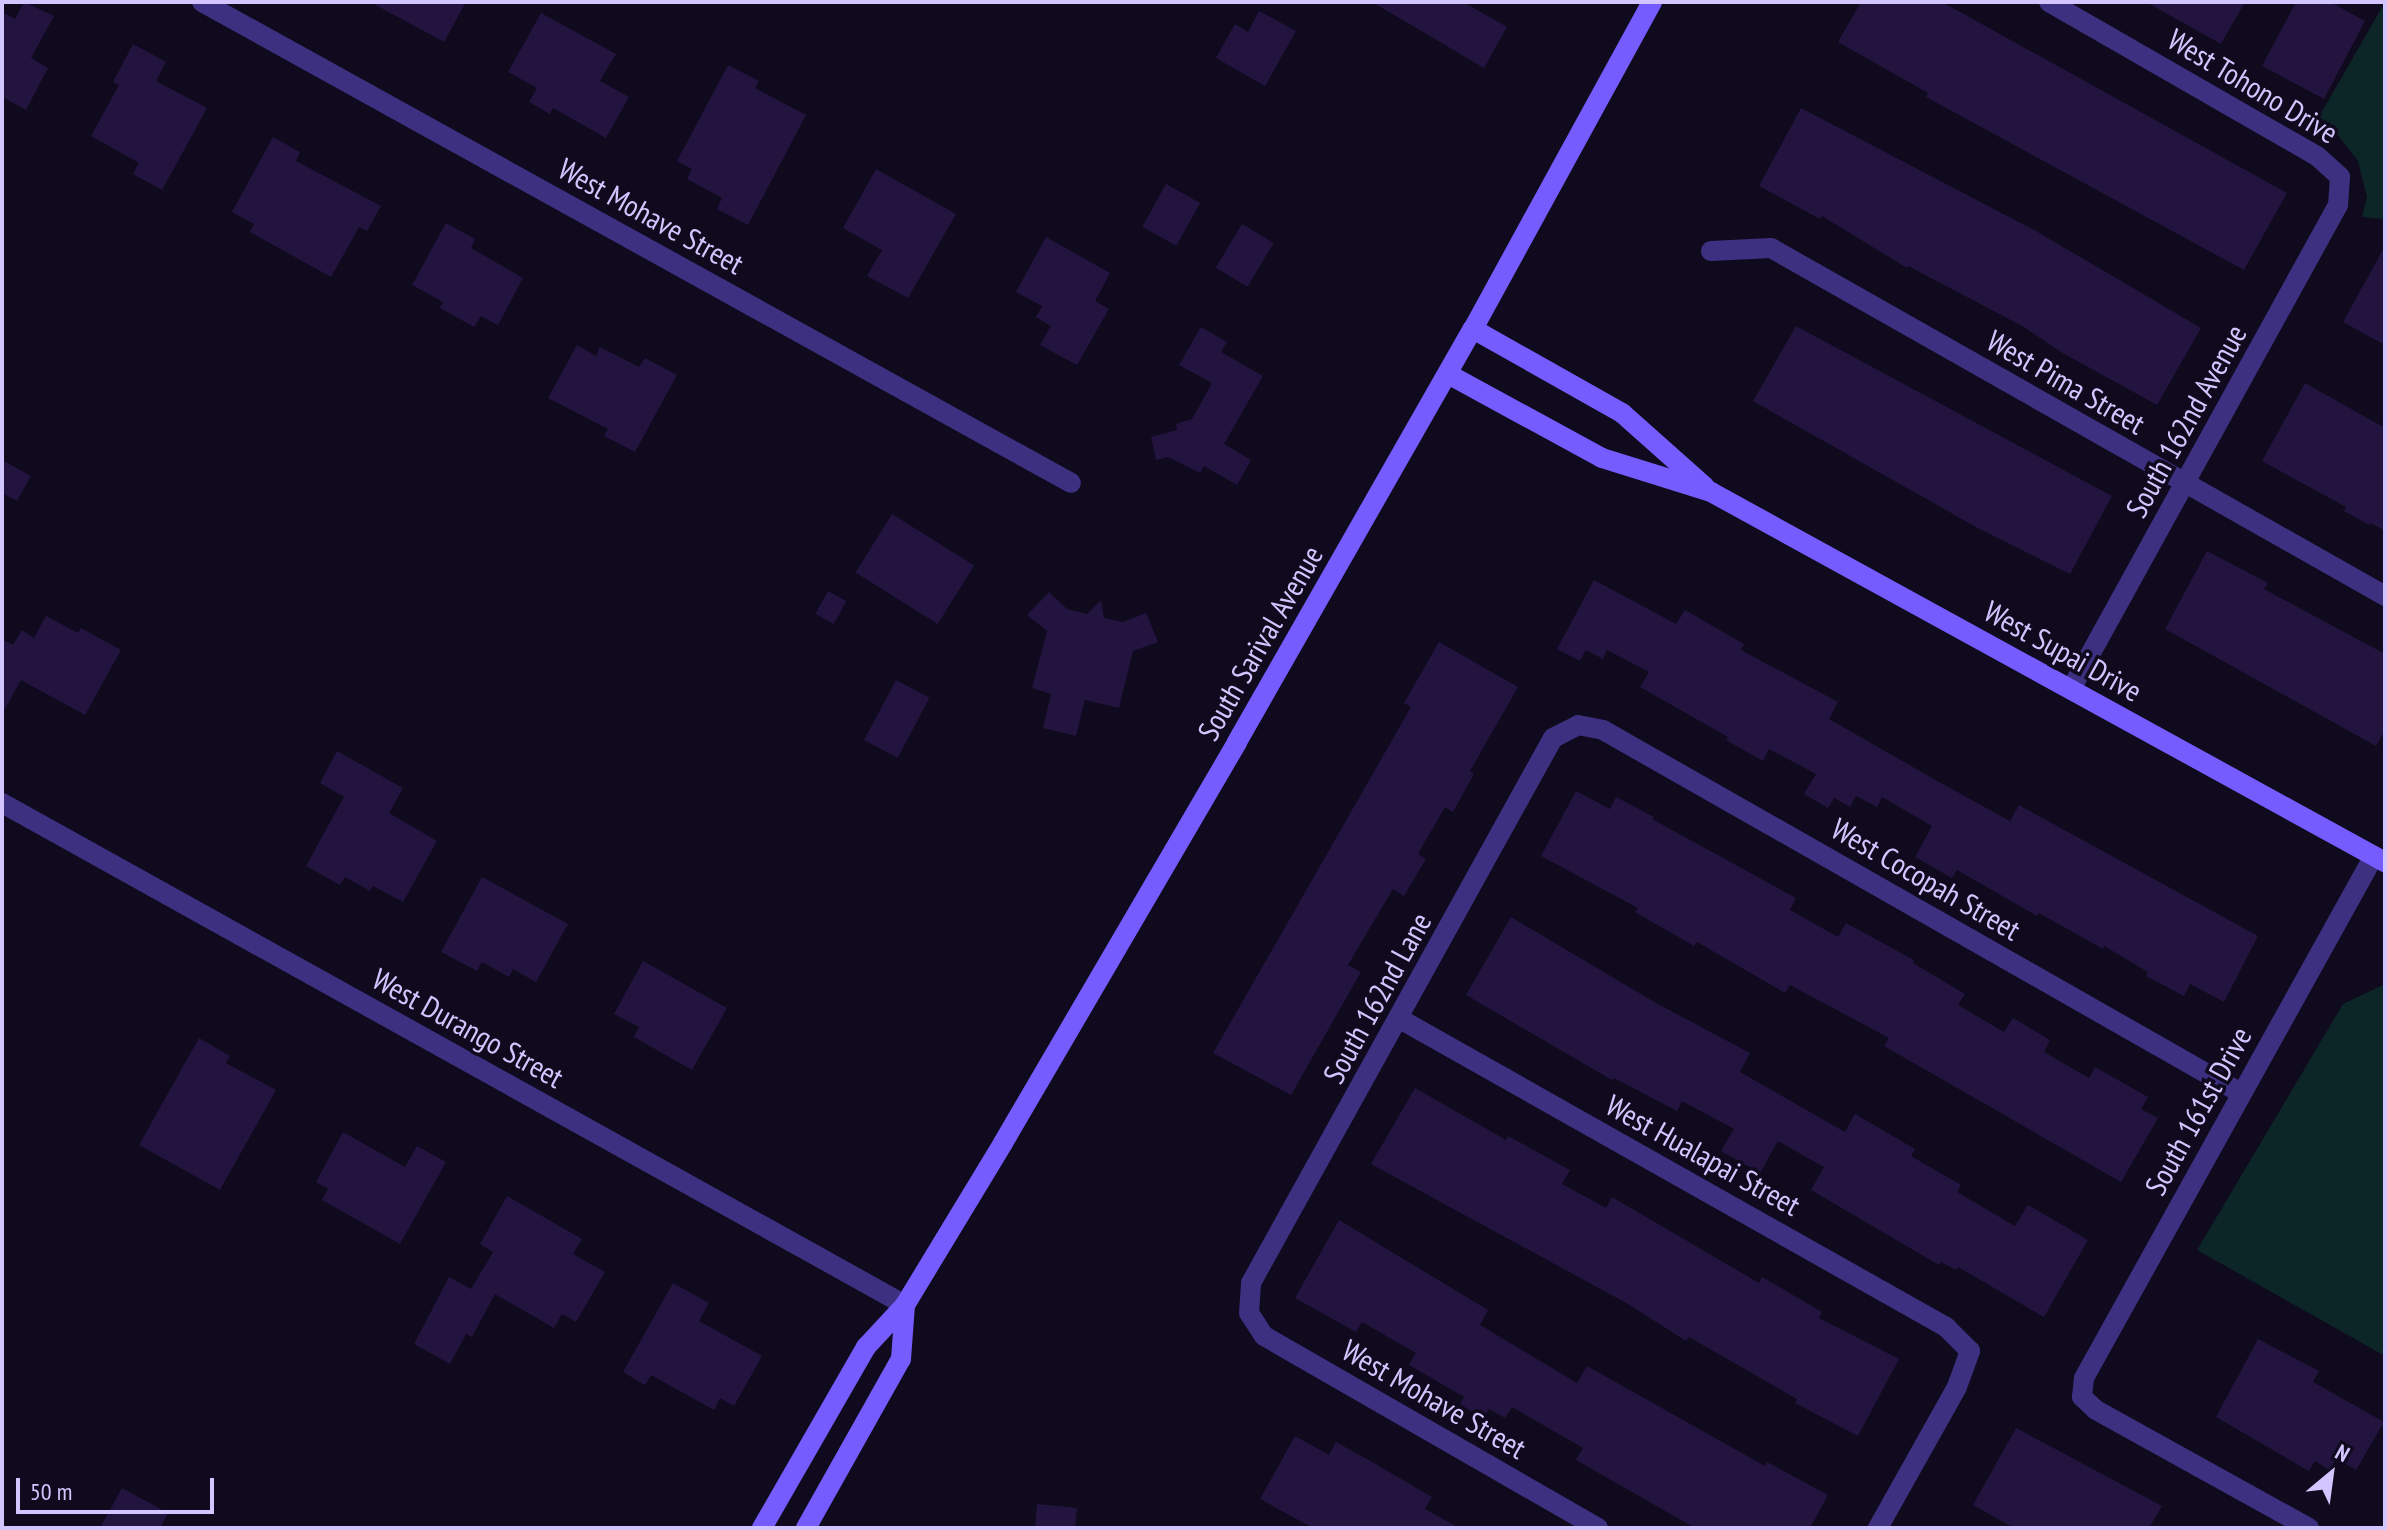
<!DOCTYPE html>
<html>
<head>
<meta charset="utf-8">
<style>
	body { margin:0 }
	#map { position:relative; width:2387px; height:1530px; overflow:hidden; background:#0f0a1d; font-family:"PT Sans Narrow",sans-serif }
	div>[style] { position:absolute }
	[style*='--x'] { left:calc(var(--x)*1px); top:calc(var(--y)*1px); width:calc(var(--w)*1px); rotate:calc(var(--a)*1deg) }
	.green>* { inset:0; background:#0c2527 }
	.building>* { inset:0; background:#22143f; transform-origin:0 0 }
	.street>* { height:20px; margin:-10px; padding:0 10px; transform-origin:10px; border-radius:10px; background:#3d3080 }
	.secondary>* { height:20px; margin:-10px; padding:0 10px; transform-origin:10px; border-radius:10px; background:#755cff }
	span { translate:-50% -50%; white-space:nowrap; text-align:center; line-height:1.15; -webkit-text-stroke:7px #0f0a1d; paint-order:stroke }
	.street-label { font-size:30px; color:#d3c5ff }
	.frame { position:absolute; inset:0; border:4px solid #d3c5ff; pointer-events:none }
	.north { position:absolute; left:2291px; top:1434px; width:80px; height:80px; -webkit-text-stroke:6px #0f0a1d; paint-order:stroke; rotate:29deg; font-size:22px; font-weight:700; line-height:32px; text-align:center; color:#d3c5ff }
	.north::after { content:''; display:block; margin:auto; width:28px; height:36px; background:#d3c5ff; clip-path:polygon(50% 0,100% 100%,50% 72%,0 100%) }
	.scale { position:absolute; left:16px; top:1478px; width:198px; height:36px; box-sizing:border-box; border:4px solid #d3c5ff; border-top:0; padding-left:10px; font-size:24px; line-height:28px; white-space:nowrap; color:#d3c5ff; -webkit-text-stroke:6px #0f0a1d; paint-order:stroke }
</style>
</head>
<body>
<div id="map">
	<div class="green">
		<div style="clip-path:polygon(2385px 2px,2385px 219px,2362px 217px,2367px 197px,2358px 161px,2337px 134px,2316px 122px)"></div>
		<div style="clip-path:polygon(2385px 984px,2385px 1356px,2197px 1250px,2343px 1004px)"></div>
	</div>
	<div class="building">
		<div style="clip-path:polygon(24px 2px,54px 16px,31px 58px,48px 68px,26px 110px,2px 97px,2px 12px,15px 19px)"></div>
		<div style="clip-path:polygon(370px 2px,466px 2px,444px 42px)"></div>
		<div style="clip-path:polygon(1372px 2px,1463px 2px,1507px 27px,1484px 68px)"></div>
		<div style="clip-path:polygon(1861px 2px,1942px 2px,2287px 193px,2244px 270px,1926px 97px,1928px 93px,1838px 42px)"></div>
		<div style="clip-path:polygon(2146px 2px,2245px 2px,2221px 44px)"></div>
		<div style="clip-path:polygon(2296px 2px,2330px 2px,2365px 21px,2324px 99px,2262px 66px)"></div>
		<div style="clip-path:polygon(1259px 11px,1296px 31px,1265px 86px,1216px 58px,1235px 24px,1248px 32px)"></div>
		<div style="clip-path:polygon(541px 13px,616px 54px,600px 81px,629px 97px,606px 138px,553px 108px,550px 114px,529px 102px,537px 88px,508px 72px)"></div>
		<div style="clip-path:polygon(133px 44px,166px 62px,156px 81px,207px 108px,162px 190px,133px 174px,139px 163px,91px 136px,119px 85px,113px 82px)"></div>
		<div style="clip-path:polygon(728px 65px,759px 81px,755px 88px,806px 115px,748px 225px,717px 209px,722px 198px,687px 179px,692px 169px,677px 161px)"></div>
		<div style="clip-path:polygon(1801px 108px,2036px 231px,2201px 328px,2157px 405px,2061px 352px,2024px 327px,1908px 266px,1907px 268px,1822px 216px,1820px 219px,1759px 186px)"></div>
		<div style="clip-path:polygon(273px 137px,300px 152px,296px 161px,381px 206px,367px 231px,359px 227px,331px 277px,250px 232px,254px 224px,232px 212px)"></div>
		<div style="clip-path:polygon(876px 169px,956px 214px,908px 298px,867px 276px,882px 250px,843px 228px)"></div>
		<div style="left:1166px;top:184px;width:39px;height:49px;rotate:29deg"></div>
		<div style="clip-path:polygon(446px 223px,475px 239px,471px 248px,523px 278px,498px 325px,481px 316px,474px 327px,440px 308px,443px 302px,412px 285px)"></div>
		<div style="left:1242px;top:224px;width:37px;height:51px;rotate:31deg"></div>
		<div style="clip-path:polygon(1046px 237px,1110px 273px,1095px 301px,1109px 309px,1077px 365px,1040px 345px,1051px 326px,1036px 317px,1042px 306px,1016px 292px)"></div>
		<div style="clip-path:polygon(2385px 246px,2385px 345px,2343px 322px)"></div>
		<div style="clip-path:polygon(1796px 326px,2112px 496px,2070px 574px,1976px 527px,1753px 401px)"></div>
		<div style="clip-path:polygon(1201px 327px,1227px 342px,1221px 352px,1263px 376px,1224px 444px,1251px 460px,1237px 485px,1204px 466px,1200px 473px,1168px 457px,1156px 460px,1151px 437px,1177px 430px,1176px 424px,1192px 419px,1212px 383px,1179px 365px)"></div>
		<div style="clip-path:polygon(577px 345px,596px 356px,600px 347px,639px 367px,645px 358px,677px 375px,635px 452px,604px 436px,608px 429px,548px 398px)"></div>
		<div style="clip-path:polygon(2305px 383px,2385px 428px,2385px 531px,2371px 523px,2369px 525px,2344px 511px,2346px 507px,2262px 461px)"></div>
		<div style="clip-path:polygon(2px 460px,31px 476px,17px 501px,2px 493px)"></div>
		<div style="left:892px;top:514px;width:97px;height:69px;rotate:32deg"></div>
		<div style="clip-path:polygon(2207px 551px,2268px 583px,2264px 589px,2385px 654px,2385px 730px,2376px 746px,2165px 629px)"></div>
		<div style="clip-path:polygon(1594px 580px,1676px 624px,1685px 610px,1744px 644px,1741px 650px,1838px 702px,1829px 719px,1932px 778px,2010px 821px,2019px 805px,2258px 936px,2224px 1002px,2190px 984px,2184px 996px,2146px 976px,2148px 972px,2104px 946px,2103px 949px,2039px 913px,2037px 916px,1957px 870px,1952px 878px,1915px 857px,1932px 826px,1882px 797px,1877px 807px,1856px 796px,1850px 807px,1834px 798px,1828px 808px,1804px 794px,1816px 774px,1769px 749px,1763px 761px,1726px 740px,1728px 737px,1640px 687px,1649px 672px,1607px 650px,1603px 659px,1586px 650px,1580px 661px,1557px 649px)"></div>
		<div style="left:828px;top:591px;width:21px;height:26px;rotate:29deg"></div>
		<div style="clip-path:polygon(1049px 592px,1067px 609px,1087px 614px,1101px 600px,1104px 618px,1123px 622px,1146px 613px,1158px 642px,1133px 651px,1119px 708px,1085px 700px,1076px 736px,1043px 728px,1051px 694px,1032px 688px,1047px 631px,1027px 615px)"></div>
		<div style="clip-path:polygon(46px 616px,78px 633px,81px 628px,121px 650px,85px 715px,21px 680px,2px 714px,2px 639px,13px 645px,22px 630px,34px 638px)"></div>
		<div style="clip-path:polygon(1439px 642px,1518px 687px,1470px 771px,1474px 774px,1453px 812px,1445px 807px,1418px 854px,1426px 859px,1404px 896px,1393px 889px,1348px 965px,1361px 972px,1291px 1095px,1213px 1053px,1411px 707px,1404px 703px)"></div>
		<div style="left:896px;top:680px;width:38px;height:68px;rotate:28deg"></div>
		<div style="clip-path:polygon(337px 751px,403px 788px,389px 813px,437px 841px,403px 902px,373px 886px,370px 891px,345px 877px,340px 885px,306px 866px,344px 797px,320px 783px)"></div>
		<div style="clip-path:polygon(1576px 791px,1610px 809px,1616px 797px,1654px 817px,1652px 819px,1796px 898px,1790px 910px,1838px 937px,1846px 923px,1914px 960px,1913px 963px,1965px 994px,1958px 1005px,2004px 1032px,2013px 1018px,2050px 1040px,2044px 1052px,2089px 1078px,2095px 1067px,2148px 1097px,2141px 1109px,2158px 1118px,2121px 1182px,1884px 1046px,1889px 1038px,1790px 985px,1785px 993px,1697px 942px,1694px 946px,1635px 912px,1638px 908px,1541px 856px)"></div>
		<div style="clip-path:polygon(482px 877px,568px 924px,536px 982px,513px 969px,509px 977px,482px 962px,477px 971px,441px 952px)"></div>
		<div style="clip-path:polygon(1511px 917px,1656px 1003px,1750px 1053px,1740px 1072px,1845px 1132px,1855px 1114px,1915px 1149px,1911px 1156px,1961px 1185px,1957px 1192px,2015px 1226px,2028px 1205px,2088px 1240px,2044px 1317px,1958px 1267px,1956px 1270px,1941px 1262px,1939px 1265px,1811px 1190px,1824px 1167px,1778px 1141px,1760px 1173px,1721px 1151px,1734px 1129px,1682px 1101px,1677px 1111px,1614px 1078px,1612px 1080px,1466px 995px)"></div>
		<div style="clip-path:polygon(643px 961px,727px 1008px,692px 1070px,634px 1037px,639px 1027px,614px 1014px)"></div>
		<div style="clip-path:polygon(199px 1038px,230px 1056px,226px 1063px,276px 1090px,220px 1190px,139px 1145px)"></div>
		<div style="clip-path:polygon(1415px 1088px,1506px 1140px,1508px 1136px,1570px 1170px,1562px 1184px,1606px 1208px,1612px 1197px,1759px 1283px,1762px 1277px,1822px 1312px,1819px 1318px,1899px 1359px,1858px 1436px,1795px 1403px,1797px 1399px,1689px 1337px,1686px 1341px,1628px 1304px,1371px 1164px)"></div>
		<div style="clip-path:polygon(343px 1132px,405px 1167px,417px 1146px,446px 1162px,400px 1244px,322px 1200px,328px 1189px,316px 1182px)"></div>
		<div style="clip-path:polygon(507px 1196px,582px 1239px,573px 1254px,605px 1272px,576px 1322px,562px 1314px,554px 1328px,495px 1294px,472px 1337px,466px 1334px,450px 1364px,414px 1344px,449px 1277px,471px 1289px,493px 1252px,480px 1244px)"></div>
		<div style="clip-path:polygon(1339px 1220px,1488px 1310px,1480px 1325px,1577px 1383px,1587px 1366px,1765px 1466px,1767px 1462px,1828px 1495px,1810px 1528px,1695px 1528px,1576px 1460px,1583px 1448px,1512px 1407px,1505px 1418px,1489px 1409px,1483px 1419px,1460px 1404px,1464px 1397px,1409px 1365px,1416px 1353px,1362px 1322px,1356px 1332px,1295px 1298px)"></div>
		<div style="clip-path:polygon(673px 1283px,709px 1303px,699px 1321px,762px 1356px,734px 1406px,720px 1398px,714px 1410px,651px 1375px,645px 1385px,623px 1372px)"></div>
		<div style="clip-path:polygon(2258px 1339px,2319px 1371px,2313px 1382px,2384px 1422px,2356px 1470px,2336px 1459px,2329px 1470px,2315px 1461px,2309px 1471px,2216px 1417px)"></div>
		<div style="clip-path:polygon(2016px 1428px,2162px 1506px,2149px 1528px,2014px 1528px,1973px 1505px)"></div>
		<div style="clip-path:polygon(1295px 1436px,1329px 1455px,1336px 1442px,1372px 1462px,1432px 1497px,1425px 1509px,1459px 1528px,1313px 1528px,1260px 1499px)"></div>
		<div style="clip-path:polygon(122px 1488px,168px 1513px,160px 1528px,100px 1528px)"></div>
		<div style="clip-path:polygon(1037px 1504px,1077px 1508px,1075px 1528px,1035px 1528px)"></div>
	</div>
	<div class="street">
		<div style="--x:202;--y:2;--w:993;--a:28.96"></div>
		<div style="--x:2049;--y:2;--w:309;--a:29.9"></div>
		<div style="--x:2317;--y:156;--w:31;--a:42"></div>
		<div style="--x:2340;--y:177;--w:28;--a:94"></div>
		<div style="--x:2338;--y:205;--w:553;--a:118.88"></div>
		<div style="--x:1711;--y:251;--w:60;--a:-2.9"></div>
		<div style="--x:1771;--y:248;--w:706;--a:29.54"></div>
		<div style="--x:2;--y:803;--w:1033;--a:29.07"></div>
		<div style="--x:1400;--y:1019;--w:627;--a:29.43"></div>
		<div style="--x:1946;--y:1327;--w:34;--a:45"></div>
		<div style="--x:1970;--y:1351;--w:38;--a:110"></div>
		<div style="--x:1957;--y:1387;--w:162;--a:119.3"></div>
		<div style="--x:1598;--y:1528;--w:385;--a:-150.1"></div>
		<div style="--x:1264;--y:1336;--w:27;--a:-123"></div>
		<div style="--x:1249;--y:1313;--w:30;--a:-86"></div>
		<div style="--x:1251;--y:1283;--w:623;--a:-61.01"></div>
		<div style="--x:1553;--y:738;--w:28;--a:-27"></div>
		<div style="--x:1578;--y:725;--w:25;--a:11"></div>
		<div style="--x:1603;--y:730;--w:734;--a:29.64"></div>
		<div style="--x:2309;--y:1528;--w:244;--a:-151"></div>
		<div style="--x:2096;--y:1410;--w:19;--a:-137"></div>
		<div style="--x:2082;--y:1397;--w:19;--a:-84"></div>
		<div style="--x:2084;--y:1378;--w:597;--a:-60.95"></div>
	</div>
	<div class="secondary">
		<div style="--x:1473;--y:329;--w:171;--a:29.4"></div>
		<div style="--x:1622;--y:413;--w:111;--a:41.7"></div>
		<div style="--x:1448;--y:374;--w:175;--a:28.6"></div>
		<div style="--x:1602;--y:458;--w:114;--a:17.3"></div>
		<div style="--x:1711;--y:492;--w:769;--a:28.77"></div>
		<div style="--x:762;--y:1528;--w:209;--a:-60.1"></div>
		<div style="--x:866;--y:1347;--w:57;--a:-47.1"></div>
		<div style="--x:905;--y:1305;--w:189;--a:-58.8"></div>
		<div style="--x:1003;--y:1143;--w:464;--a:-59.7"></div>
		<div style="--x:1237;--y:742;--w:476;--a:-60.3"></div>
		<div style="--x:1473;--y:329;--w:373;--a:-61.3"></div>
		<div style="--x:806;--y:1528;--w:194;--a:-60.7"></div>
		<div style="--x:901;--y:1359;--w:54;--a:-85.8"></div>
	</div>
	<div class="street-label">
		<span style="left:2253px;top:86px;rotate:31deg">West Tohono Drive</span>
		<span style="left:651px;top:216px;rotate:29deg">West Mohave Street</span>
		<span style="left:2066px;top:382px;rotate:30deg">West Pima Street</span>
		<span style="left:2186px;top:421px;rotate:-61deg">South 162nd Avenue</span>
		<span style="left:1260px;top:643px;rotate:-60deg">South Sarival Avenue</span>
		<span style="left:2063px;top:651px;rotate:29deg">West Supai Drive</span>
		<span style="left:1926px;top:879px;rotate:30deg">West Cocopah Street</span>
		<span style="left:1377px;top:998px;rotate:-61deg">South 162nd Lane</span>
		<span style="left:468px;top:1028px;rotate:29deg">West Durango Street</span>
		<span style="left:2198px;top:1111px;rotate:-61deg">South 161st Drive</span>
		<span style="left:1703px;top:1155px;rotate:29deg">West Hualapai Street</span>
		<span style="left:1434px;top:1399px;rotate:30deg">West Mohave Street</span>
	</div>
	<div class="frame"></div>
	<div class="north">N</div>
	<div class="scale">50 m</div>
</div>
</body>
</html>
